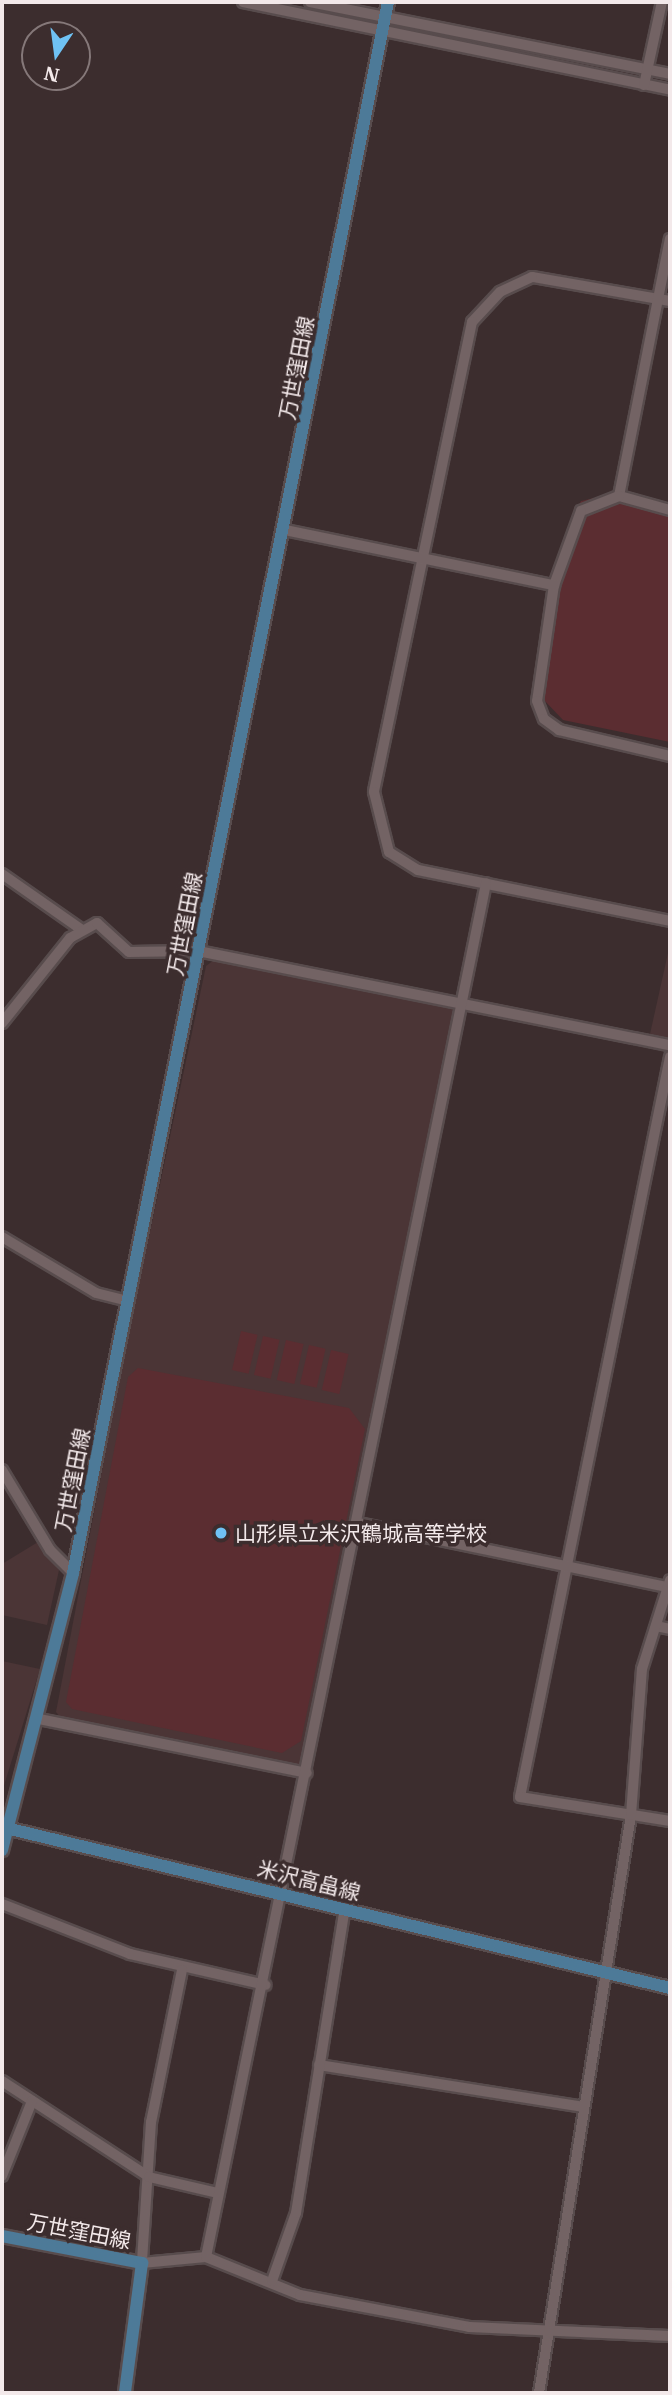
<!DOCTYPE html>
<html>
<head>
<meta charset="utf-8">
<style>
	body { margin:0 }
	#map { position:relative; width:672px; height:2395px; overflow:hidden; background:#3c2d2e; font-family:"IBM Plex Serif","Noto Sans JP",serif }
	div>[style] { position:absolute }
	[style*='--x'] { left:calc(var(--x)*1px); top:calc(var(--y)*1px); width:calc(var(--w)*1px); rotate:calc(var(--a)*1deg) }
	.built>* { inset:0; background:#4b3536 }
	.green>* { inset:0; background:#5b2d31; transform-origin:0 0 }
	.roads { filter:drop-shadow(2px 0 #584c4d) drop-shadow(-2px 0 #584c4d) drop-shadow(0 2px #584c4d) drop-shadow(0 -2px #584c4d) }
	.minor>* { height:10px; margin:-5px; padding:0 5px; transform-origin:5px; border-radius:5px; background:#736364 }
	.major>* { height:12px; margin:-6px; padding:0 6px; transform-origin:6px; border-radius:6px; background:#4d7a98 }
	.dots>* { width:19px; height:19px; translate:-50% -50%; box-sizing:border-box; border:4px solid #3c2d2e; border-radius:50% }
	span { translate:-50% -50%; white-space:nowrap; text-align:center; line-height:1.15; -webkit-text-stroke:7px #3c2d2e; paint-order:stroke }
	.street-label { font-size:21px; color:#f3e9ea }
	.poi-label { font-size:21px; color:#f3e9ea }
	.left { translate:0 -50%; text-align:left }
	.frame { position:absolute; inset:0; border:4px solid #f3e9ea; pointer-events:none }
	.north { position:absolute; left:21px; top:21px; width:70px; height:70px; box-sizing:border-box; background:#3c2d2e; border:2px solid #857879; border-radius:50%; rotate:193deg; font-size:19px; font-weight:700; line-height:28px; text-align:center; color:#f3e9ea }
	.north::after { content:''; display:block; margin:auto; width:24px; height:32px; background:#6fc2f4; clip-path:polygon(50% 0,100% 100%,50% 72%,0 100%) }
</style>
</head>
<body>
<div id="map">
	<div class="built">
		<div style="clip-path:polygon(670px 944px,670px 1038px,650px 1034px)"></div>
		<div style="clip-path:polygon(214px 960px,451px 1007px,456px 1014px,305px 1761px,297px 1767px,62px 1719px,56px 1712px,124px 1355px,206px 966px)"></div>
		<div style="clip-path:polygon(38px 1542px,59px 1570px,47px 1625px,2px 1615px,2px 1564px)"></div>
		<div style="clip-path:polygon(2px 1661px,40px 1669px,2px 1792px)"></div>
	</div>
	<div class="green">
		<div style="clip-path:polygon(612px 494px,670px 504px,670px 742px,563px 720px,543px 699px,570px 521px,581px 501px)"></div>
		<div style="left:241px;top:1331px;width:17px;height:40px;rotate:13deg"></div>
		<div style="left:263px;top:1336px;width:17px;height:40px;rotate:13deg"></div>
		<div style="left:286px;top:1340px;width:18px;height:41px;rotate:13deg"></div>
		<div style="left:309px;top:1345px;width:17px;height:40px;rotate:13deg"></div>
		<div style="left:331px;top:1350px;width:18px;height:41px;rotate:13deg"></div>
		<div style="clip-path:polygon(138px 1368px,349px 1408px,365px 1429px,301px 1741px,282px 1753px,72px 1709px,66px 1702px,128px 1377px)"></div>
	</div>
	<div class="roads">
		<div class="minor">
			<div style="--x:243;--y:2;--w:436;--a:11.6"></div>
			<div style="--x:310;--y:2;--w:367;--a:11.3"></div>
			<div style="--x:644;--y:85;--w:85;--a:-77.8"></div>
			<div style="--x:670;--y:301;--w:140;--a:-170.1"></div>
			<div style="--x:532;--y:277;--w:35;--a:155"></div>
			<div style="--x:500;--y:292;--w:41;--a:133"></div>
			<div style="--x:472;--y:322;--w:480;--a:101.8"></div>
			<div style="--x:374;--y:792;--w:62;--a:76"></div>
			<div style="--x:389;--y:852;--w:34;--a:32"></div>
			<div style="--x:418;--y:870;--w:257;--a:11.4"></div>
			<div style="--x:619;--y:496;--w:262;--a:-78.8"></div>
			<div style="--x:670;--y:510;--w:53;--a:-164.6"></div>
			<div style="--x:619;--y:496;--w:41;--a:158.5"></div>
			<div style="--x:581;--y:511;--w:79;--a:110"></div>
			<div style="--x:554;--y:585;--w:117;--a:98.3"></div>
			<div style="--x:537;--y:701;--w:19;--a:69"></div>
			<div style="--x:544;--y:719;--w:19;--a:36"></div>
			<div style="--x:559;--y:730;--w:114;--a:13.2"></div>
			<div style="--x:285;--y:530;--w:275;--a:11.6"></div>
			<div style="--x:2;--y:874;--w:98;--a:35"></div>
			<div style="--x:2;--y:1023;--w:109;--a:-51.3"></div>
			<div style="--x:70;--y:938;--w:31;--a:-29"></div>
			<div style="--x:97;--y:923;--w:43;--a:42.2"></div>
			<div style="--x:129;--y:952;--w:69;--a:-0.8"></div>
			<div style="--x:198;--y:951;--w:481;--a:11.3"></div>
			<div style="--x:670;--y:1057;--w:755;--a:101.46"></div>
			<div style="--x:520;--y:1797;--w:152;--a:9.1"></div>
			<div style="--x:2;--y:1237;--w:109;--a:30.8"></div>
			<div style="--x:96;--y:1293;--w:33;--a:14"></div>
			<div style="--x:2;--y:1470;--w:93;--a:59"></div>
			<div style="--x:50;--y:1550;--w:33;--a:45"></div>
			<div style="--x:358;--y:1523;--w:317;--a:11.7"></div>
			<div style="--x:656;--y:1626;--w:14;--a:12"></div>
			<div style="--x:39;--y:1719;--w:273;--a:11.4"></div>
			<div style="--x:2;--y:1904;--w:137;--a:21.3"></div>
			<div style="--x:130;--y:1954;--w:139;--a:12.9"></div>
			<div style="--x:182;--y:1970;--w:155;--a:101.5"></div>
			<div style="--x:151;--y:2122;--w:141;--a:93.7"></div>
			<div style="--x:142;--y:2263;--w:64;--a:-5.4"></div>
			<div style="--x:206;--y:2257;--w:101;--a:22"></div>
			<div style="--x:300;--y:2295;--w:172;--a:10.7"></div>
			<div style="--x:469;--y:2327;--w:201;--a:2.6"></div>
			<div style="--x:319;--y:2065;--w:268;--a:9"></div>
			<div style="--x:2;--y:2081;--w:176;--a:33.1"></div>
			<div style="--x:149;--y:2177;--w:70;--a:13.2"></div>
			<div style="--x:2;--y:2176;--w:81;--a:-68.2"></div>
			<div style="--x:206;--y:2257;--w:1402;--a:-78.48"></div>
			<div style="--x:272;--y:2281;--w:72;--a:-70.6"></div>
			<div style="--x:296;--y:2213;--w:309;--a:-80.9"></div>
			<div style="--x:539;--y:2393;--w:585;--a:-80.96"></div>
			<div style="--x:631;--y:1815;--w:146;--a:-85.7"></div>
			<div style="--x:642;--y:1669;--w:93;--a:-72.5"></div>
		</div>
		<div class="major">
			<div style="--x:2;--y:1827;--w:687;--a:13.55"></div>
			<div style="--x:2;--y:1850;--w:286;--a:-75.6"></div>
			<div style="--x:73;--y:1573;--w:1602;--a:-78.66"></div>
			<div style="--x:2;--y:2236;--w:143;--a:10.9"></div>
			<div style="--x:142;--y:2263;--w:131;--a:97.5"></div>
		</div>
	</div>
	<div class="dots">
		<div style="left:221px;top:1533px;background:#6fc2f4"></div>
	</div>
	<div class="street-label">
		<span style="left:296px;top:368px;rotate:-79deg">万世窪田線</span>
		<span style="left:184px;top:924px;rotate:-79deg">万世窪田線</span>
		<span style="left:72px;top:1480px;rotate:-79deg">万世窪田線</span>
		<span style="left:309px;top:1880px;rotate:14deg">米沢高畠線</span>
		<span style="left:79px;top:2231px;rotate:11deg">万世窪田線</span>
	</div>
	<div class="poi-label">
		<span class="left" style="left:235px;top:1533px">山形県立米沢鶴城高等学校</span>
	</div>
	<div class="frame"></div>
	<div class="north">N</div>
</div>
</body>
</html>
